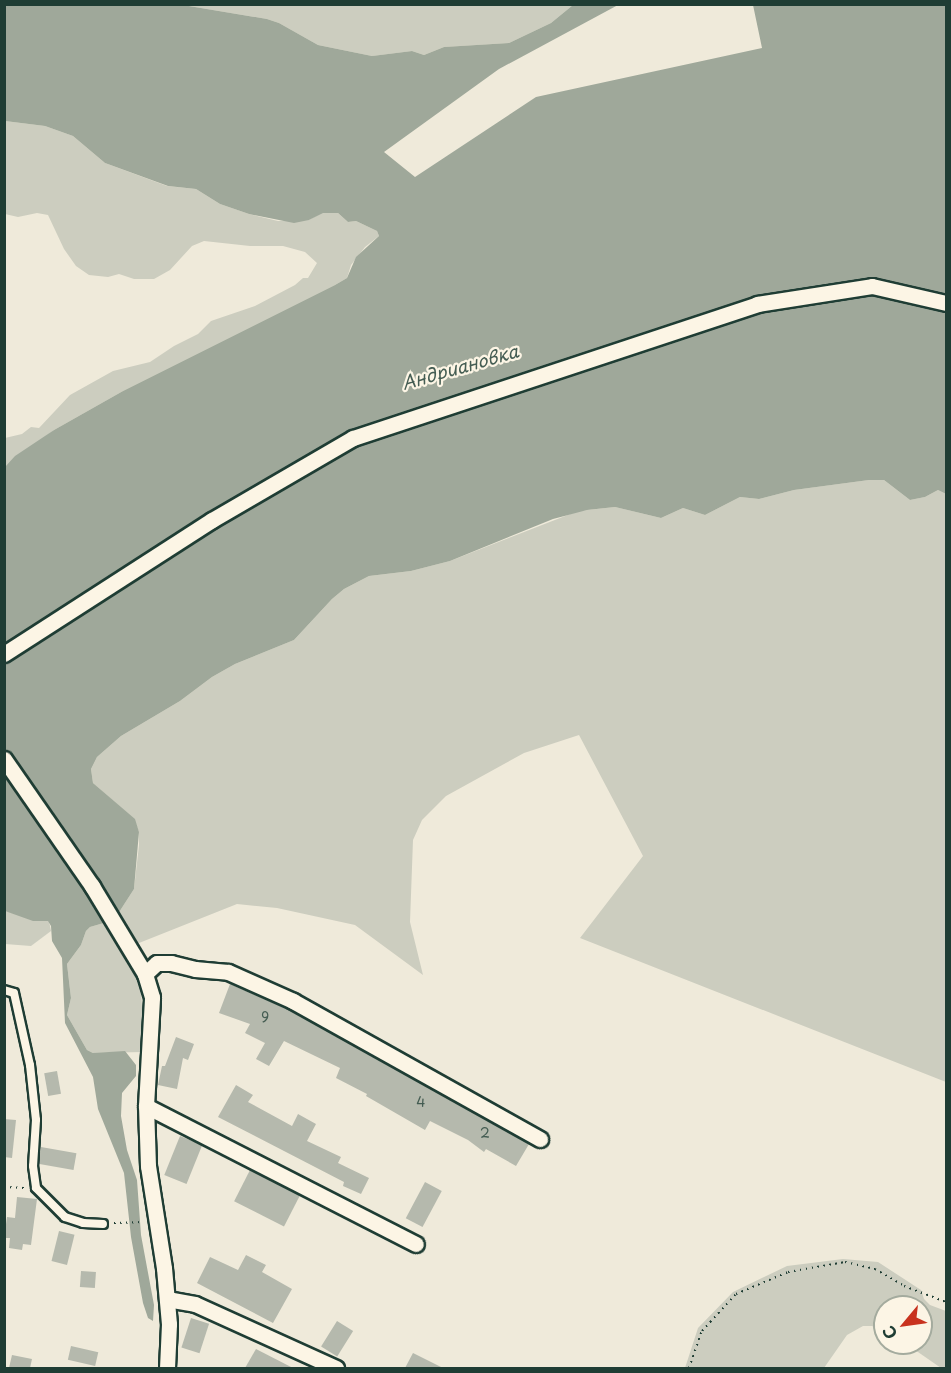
<!DOCTYPE html>
<html>
<head>
<meta charset="utf-8">
<style>
	body { margin:0 }
	#map { position:relative; width:951px; height:1373px; overflow:hidden; background:#efeada; font-family:"Playpen Sans",sans-serif }
	div>[style] { position:absolute }
	[style*='--x'] { left:calc(var(--x)*1px); top:calc(var(--y)*1px); width:calc(var(--w)*1px); rotate:calc(var(--a)*1deg) }
	.green>* { inset:0; background:#cccdbf }
	.water>* { inset:0; background:#9fa89a }
	.building>* { inset:0; background:#b5b9ad; transform-origin:0 0 }
	.path>* { height:2px; margin-top:-1px; transform-origin:0; background:repeating-linear-gradient(90deg,#1f3d34 0 1.5px,transparent 0 6px) }
	.roads { filter:drop-shadow(2px 0 #1f3d34) drop-shadow(-2px 0 #1f3d34) drop-shadow(0 2px #1f3d34) drop-shadow(0 -2px #1f3d34) }
	.service>* { height:8px; margin:-4px; padding:0 4px; transform-origin:4px; border-radius:4px; background:#fcf5e5 }
	.minor>* { height:15px; margin:-7.5px; padding:0 7.5px; transform-origin:7.5px; border-radius:7.5px; background:#fcf5e5 }
	span { translate:-50% -50%; white-space:nowrap; text-align:center; line-height:1.15; -webkit-text-stroke:4.5px #fcf5e5; paint-order:stroke }
	.number-label { font-size:14px; color:#445c52 }
	.number-label span { -webkit-text-stroke-width:0 }
	.water-label { font-size:18px; color:#455d53; font-style:italic }
	.frame { position:absolute; inset:0; border:6px solid #1f3d34; pointer-events:none }
	.north { position:absolute; left:873px; top:1295px; width:60px; height:60px; box-sizing:border-box; background:#fcf5e5; border:2px solid #a4ab9e; border-radius:50%; rotate:241deg; font-size:16px; font-weight:700; line-height:24px; text-align:center; color:#1f3d34 }
	.north::after { content:''; display:block; margin:auto; width:21px; height:27px; background:#c8321e; clip-path:polygon(50% 0,100% 100%,50% 72%,0 100%) }
</style>
</head>
<body>
<div id="map">
	<div class="green">
		<div style="clip-path:polygon(183px 5px,573px 5px,551px 23px,509px 43px,444px 47px,424px 55px,412px 51px,372px 56px,318px 45px,279px 23px,267px 19px)"></div>
		<div style="clip-path:polygon(5px 121px,45px 126px,73px 136px,105px 163px,167px 186px,196px 189px,220px 204px,249px 214px,278px 221px,309px 220px,323px 212px,338px 213px,348px 222px,356px 221px,377px 231px,379px 236px,365px 247px,351px 265px,347px 278px,335px 285px,123px 391px,54px 430px,5px 467px,5px 438px,22px 434px,31px 427px,39px 428px,70px 395px,113px 371px,150px 362px,174px 346px,198px 334px,211px 321px,255px 306px,295px 285px,303px 278px,308px 278px,317px 263px,305px 252px,283px 246px,250px 246px,204px 241px,192px 246px,170px 270px,154px 279px,134px 279px,119px 274px,108px 277px,89px 275px,76px 266px,64px 249px,48px 215px,37px 213px,18px 217px,5px 214px)"></div>
		<div style="clip-path:polygon(869px 480px,884px 480px,910px 500px,925px 497px,938px 490px,946px 494px,946px 1082px,580px 938px,643px 856px,579px 735px,524px 753px,446px 796px,422px 820px,413px 840px,410px 922px,423px 975px,355px 925px,277px 908px,237px 904px,139px 943px,144px 1052px,93px 1053px,87px 1050px,67px 1015px,71px 998px,67px 964px,81px 945px,86px 931px,90px 927px,114px 920px,134px 889px,139px 845px,139px 832px,134px 819px,93px 783px,91px 769px,97px 757px,121px 736px,180px 701px,212px 677px,235px 664px,294px 640px,332px 599px,344px 589px,369px 576px,411px 571px,450px 561px,578px 511px,615px 507px,661px 518px,683px 508px,705px 515px,740px 497px,759px 499px,794px 490px)"></div>
		<div style="clip-path:polygon(5px 911px,49px 921px,51px 931px,31px 946px,5px 944px)"></div>
		<div style="clip-path:polygon(843px 1259px,878px 1262px,921px 1290px,924px 1299px,930px 1305px,946px 1311px,946px 1368px,941px 1368px,905px 1343px,921px 1343px,921px 1307px,885px 1307px,885px 1332px,872px 1326px,863px 1326px,847px 1335px,824px 1368px,685px 1368px,698px 1328px,733px 1292px,787px 1266px)"></div>
	</div>
	<div class="water">
		<div style="clip-path:polygon(5px 5px,183px 5px,267px 19px,279px 23px,318px 45px,372px 56px,412px 51px,424px 55px,444px 47px,509px 43px,551px 23px,573px 5px,618px 5px,499px 69px,384px 152px,415px 177px,536px 97px,762px 48px,753px 5px,946px 5px,946px 494px,938px 490px,925px 497px,910px 500px,884px 480px,869px 480px,794px 490px,759px 499px,740px 497px,705px 515px,683px 508px,661px 518px,615px 507px,587px 510px,553px 519px,450px 561px,411px 571px,369px 576px,344px 589px,332px 599px,294px 640px,235px 664px,212px 677px,180px 701px,121px 736px,97px 757px,91px 769px,93px 783px,135px 819px,139px 832px,134px 889px,114px 920px,90px 927px,86px 931px,81px 945px,67px 964px,71px 998px,67px 1015px,87px 1050px,93px 1053px,125px 1051px,136px 1065px,136px 1076px,122px 1093px,121px 1116px,127px 1150px,137px 1180px,141px 1235px,154px 1305px,153px 1321px,148px 1318px,143px 1303px,131px 1237px,124px 1173px,98px 1109px,93px 1077px,65px 1023px,62px 958px,52px 941px,51px 926px,48px 921px,33px 921px,5px 911px,5px 467px,15px 456px,54px 430px,123px 391px,335px 285px,347px 278px,356px 257px,379px 236px,377px 231px,356px 221px,348px 222px,338px 213px,323px 213px,309px 220px,294px 223px,249px 214px,220px 204px,196px 189px,168px 186px,105px 163px,73px 136px,45px 126px,5px 121px)"></div>
	</div>
	<div class="building">
		<div style="clip-path:polygon(230px 984px,289px 1010px,529px 1144px,516px 1166px,486px 1149px,484px 1152px,468px 1140px,430px 1121px,425px 1130px,366px 1096px,367px 1094px,336px 1078px,340px 1068px,284px 1041px,269px 1066px,256px 1059px,265px 1043px,245px 1033px,250px 1024px,219px 1013px)"></div>
		<div style="clip-path:polygon(176px 1037px,194px 1044px,188px 1060px,183px 1058px,177px 1089px,158px 1085px,162px 1066px,165px 1066px)"></div>
		<div style="left:57px;top:1071px;width:23px;height:13px;rotate:80deg"></div>
		<div style="clip-path:polygon(236px 1085px,253px 1095px,248px 1102px,292px 1126px,298px 1114px,316px 1124px,307px 1141px,341px 1157px,338px 1163px,369px 1178px,361px 1194px,343px 1186px,344px 1182px,218px 1117px)"></div>
		<div style="clip-path:polygon(4px 1119px,16px 1120px,12px 1158px,4px 1157px)"></div>
		<div style="left:180px;top:1136px;width:24px;height:42px;rotate:22deg"></div>
		<div style="left:41px;top:1147px;width:36px;height:17px;rotate:10deg"></div>
		<div style="left:250px;top:1170px;width:56px;height:35px;rotate:27deg"></div>
		<div style="left:425px;top:1182px;width:19px;height:41px;rotate:28deg"></div>
		<div style="clip-path:polygon(17px 1197px,37px 1199px,31px 1245px,23px 1244px,22px 1250px,9px 1248px,10px 1238px,4px 1238px,7px 1217px,15px 1218px)"></div>
		<div style="left:59px;top:1231px;width:16px;height:31px;rotate:14deg"></div>
		<div style="clip-path:polygon(246px 1255px,266px 1265px,262px 1272px,292px 1289px,273px 1323px,197px 1283px,210px 1257px,238px 1270px)"></div>
		<div style="left:81px;top:1271px;width:15px;height:16px;rotate:4deg"></div>
		<div style="left:191px;top:1318px;width:19px;height:31px;rotate:18deg"></div>
		<div style="left:337px;top:1321px;width:19px;height:30px;rotate:32deg"></div>
		<div style="left:71px;top:1346px;width:28px;height:14px;rotate:13deg"></div>
		<div style="clip-path:polygon(256px 1349px,293px 1368px,245px 1368px)"></div>
		<div style="clip-path:polygon(413px 1353px,443px 1368px,405px 1368px)"></div>
		<div style="clip-path:polygon(12px 1355px,32px 1359px,30px 1368px,9px 1368px)"></div>
	</div>
	<div class="path">
		<div style="--x:4;--y:1187;--w:20;--a:3"></div>
		<div style="--x:114;--y:1223;--w:28;--a:-2"></div>
		<div style="--x:689;--y:1368;--w:39;--a:-71"></div>
		<div style="--x:702;--y:1331;--w:50;--a:-47.4"></div>
		<div style="--x:736;--y:1294;--w:56;--a:-22.9"></div>
		<div style="--x:788;--y:1272;--w:58;--a:-10"></div>
		<div style="--x:845;--y:1262;--w:31;--a:13"></div>
		<div style="--x:875;--y:1269;--w:34;--a:30"></div>
		<div style="--x:904;--y:1286;--w:45;--a:20.9"></div>
	</div>
	<div class="roads">
		<div class="service">
			<div style="--x:4;--y:990;--w:10;--a:17"></div>
			<div style="--x:14;--y:993;--w:74;--a:77.5"></div>
			<div style="--x:30;--y:1065;--w:55;--a:83.8"></div>
			<div style="--x:36;--y:1120;--w:46;--a:93.7"></div>
			<div style="--x:33;--y:1166;--w:22;--a:82"></div>
			<div style="--x:36;--y:1188;--w:41;--a:45"></div>
			<div style="--x:65;--y:1217;--w:19;--a:18"></div>
			<div style="--x:83;--y:1223;--w:20;--a:3"></div>
		</div>
		<div class="minor">
			<div style="--x:4;--y:654;--w:247;--a:-32.8"></div>
			<div style="--x:212;--y:520;--w:163;--a:-30.2"></div>
			<div style="--x:353;--y:438;--w:426;--a:-18.3"></div>
			<div style="--x:757;--y:304;--w:116;--a:-8.9"></div>
			<div style="--x:872;--y:286;--w:76;--a:12.9"></div>
			<div style="--x:4;--y:759;--w:155;--a:55.3"></div>
			<div style="--x:92;--y:886;--w:103;--a:58.9"></div>
			<div style="--x:146;--y:1106;--w:303;--a:27.1"></div>
			<div style="--x:167;--y:1299;--w:28;--a:10"></div>
			<div style="--x:195;--y:1304;--w:155;--a:24.4"></div>
			<div style="--x:167;--y:1368;--w:44;--a:-87.4"></div>
			<div style="--x:169;--y:1324;--w:56;--a:-95.1"></div>
			<div style="--x:164;--y:1268;--w:103;--a:-98.9"></div>
			<div style="--x:148;--y:1166;--w:60;--a:-91.9"></div>
			<div style="--x:146;--y:1106;--w:109;--a:-86.8"></div>
			<div style="--x:152;--y:997;--w:24;--a:-107"></div>
			<div style="--x:145;--y:974;--w:16;--a:-43"></div>
			<div style="--x:157;--y:963;--w:14;--a:0"></div>
			<div style="--x:171;--y:963;--w:25;--a:14"></div>
			<div style="--x:195;--y:969;--w:33;--a:5"></div>
			<div style="--x:228;--y:972;--w:71;--a:24"></div>
			<div style="--x:293;--y:1001;--w:283;--a:29.2"></div>
		</div>
	</div>
	<div class="number-label">
		<span style="left:265px;top:1017px">9</span>
		<span style="left:421px;top:1102px">4</span>
		<span style="left:485px;top:1133px">2</span>
	</div>
	<div class="water-label">
		<span style="left:460px;top:367px;rotate:-16deg">Андриановка</span>
	</div>
	<div class="frame"></div>
	<div class="north">С</div>
</div>
</body>
</html>
